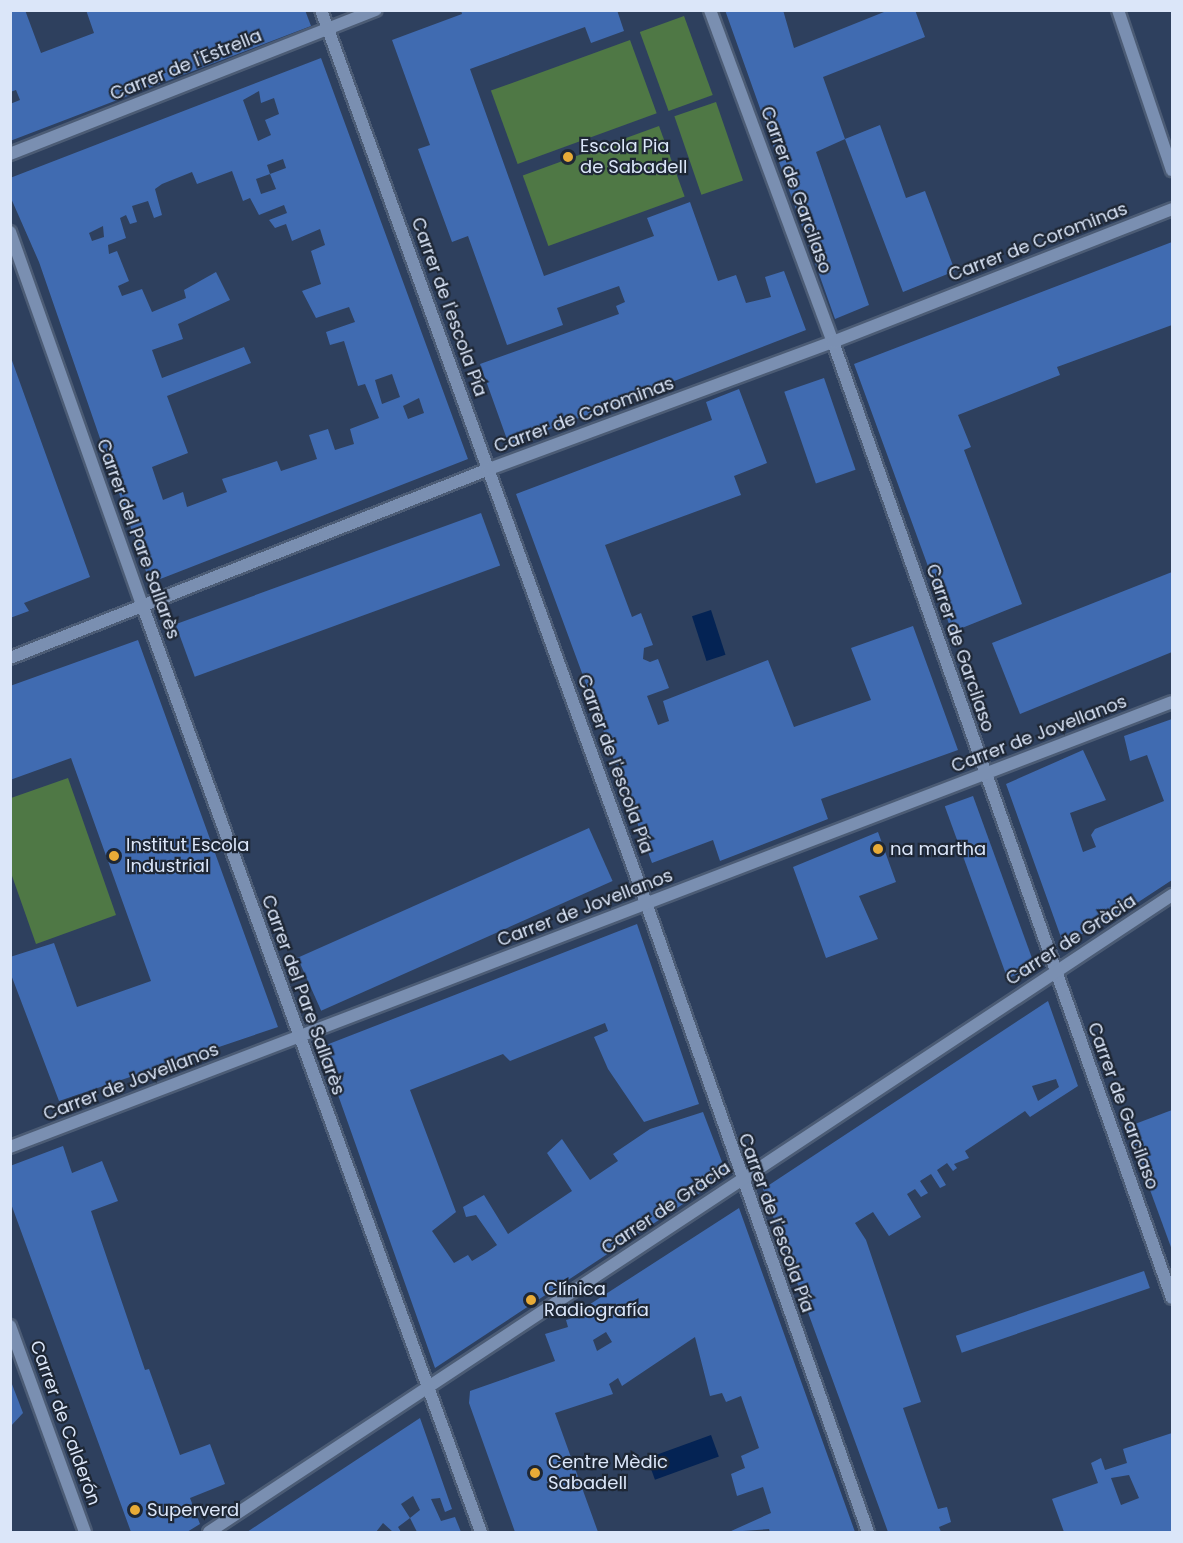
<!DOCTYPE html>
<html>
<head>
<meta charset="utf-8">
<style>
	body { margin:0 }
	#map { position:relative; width:1183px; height:1543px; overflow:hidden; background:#2e405e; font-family:Poppins,sans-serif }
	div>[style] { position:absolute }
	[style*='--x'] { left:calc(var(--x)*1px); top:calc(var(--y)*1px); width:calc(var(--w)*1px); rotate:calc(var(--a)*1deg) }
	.green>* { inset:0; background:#4f7845; transform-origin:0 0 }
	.water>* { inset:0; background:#042354; transform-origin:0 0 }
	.building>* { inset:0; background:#406bb1; transform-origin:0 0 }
	.roads { filter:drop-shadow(2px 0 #4c5c75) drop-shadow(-2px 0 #4c5c75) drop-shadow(0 2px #4c5c75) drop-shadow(0 -2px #4c5c75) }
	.minor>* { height:12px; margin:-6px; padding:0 6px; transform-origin:6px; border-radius:6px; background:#7a8fb1 }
	.dots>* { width:16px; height:16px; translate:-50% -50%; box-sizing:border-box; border:3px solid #1e2735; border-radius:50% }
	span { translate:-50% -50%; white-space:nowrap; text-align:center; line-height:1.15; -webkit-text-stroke:4.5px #1e2735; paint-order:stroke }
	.street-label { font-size:18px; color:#dbe6f9 }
	.poi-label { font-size:18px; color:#dbe6f9 }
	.left { translate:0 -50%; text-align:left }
	.frame { position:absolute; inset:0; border:12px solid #dbe6f9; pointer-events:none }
</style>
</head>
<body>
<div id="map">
	<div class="green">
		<div style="left:684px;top:16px;width:84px;height:47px;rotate:70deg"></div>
		<div style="left:630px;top:40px;width:78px;height:148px;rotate:70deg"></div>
		<div style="left:716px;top:102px;width:83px;height:44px;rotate:71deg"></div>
		<div style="left:659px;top:126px;width:75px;height:145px;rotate:70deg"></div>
		<div style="clip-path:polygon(68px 778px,116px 915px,36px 944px,11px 873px,11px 798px)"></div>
	</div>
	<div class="water">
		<div style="left:711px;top:610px;width:47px;height:20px;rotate:72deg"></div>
		<div style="left:711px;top:1435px;width:23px;height:68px;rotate:70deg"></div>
	</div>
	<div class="building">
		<div style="clip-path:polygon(10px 10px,25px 10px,41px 53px,94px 33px,86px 10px,305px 10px,311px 26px,10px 141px,10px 104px,20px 100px,16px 90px,10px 92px)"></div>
		<div style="clip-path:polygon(461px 10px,617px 10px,624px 31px,591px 43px,585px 27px,470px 69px,544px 276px,654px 236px,647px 218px,690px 202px,718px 281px,736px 275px,746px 303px,771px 297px,765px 277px,784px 271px,806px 330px,509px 445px,480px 364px,619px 314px,616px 306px,625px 302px,619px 286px,557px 308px,563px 325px,507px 345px,468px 236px,452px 242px,418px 149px,430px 145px,392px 40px,462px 14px)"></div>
		<div style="clip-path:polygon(725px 10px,783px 10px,794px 48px,889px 10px,915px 10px,925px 37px,823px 77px,845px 139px,816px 152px,869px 305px,835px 319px)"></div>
		<div style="clip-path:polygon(evenodd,321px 58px,468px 459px,150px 583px,39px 262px,10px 196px,10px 178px,321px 58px,259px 91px,261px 103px,274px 98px,279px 114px,265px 120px,271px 135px,258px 141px,243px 100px,259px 91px,321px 58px,283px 159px,286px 168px,270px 174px,276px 189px,261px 194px,256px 179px,270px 174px,267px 165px,283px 159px,321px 58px,232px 171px,243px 201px,250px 198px,259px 215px,284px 205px,287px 213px,269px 220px,275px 228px,286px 224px,292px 241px,320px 229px,325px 245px,311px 251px,321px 284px,302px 291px,316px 318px,349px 307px,355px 322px,326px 332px,330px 345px,344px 341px,358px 386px,365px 384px,379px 418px,350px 429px,354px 444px,335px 450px,328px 429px,309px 435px,317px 459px,281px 471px,277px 461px,241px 473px,222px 479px,227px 492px,187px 507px,183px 492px,163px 500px,152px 467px,188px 453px,167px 396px,251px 363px,244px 347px,162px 378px,152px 350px,183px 339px,178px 324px,230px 300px,216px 272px,184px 290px,186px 298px,152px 312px,142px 289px,122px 296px,118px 286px,129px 281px,117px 251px,109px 254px,108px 245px,126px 238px,120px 218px,126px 215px,130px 224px,137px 222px,132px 206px,148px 201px,154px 218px,162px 215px,155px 189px,162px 184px,192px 172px,197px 184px,232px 171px,321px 58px,103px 226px,104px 237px,92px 241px,89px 233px,103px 226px,321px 58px,392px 374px,400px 397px,382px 404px,375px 380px,392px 374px,321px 58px,419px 398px,424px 413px,408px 419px,403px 406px,419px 398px)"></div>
		<div style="clip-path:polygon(880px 125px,906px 198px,925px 191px,955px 271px,903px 292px,845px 139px)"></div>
		<div style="clip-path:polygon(1172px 242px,1172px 325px,1057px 367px,1060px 375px,958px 415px,971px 447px,964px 450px,1022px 604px,952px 632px,854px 364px)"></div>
		<div style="clip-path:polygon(10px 355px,90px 577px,24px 603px,29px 611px,10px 618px)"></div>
		<div style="left:824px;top:378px;width:97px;height:42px;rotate:71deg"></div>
		<div style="clip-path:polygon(739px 389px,767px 463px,734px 476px,741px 495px,605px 545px,632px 617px,641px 613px,653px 645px,644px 648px,643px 659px,650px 662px,658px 659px,669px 688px,647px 696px,658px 725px,669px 721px,663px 701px,768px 660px,794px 727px,871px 700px,851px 648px,913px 626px,958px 750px,821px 799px,828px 819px,720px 861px,713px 840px,652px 863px,516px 494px,712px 420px,706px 402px)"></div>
		<div style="left:481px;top:513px;width:56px;height:325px;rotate:70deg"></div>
		<div style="clip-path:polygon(1172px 572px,1172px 652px,1020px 714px,992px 643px)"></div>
		<div style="clip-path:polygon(138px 640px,278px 1027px,59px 1101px,10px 972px,10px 957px,54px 943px,77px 1007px,151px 981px,71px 758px,10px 780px,10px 686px)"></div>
		<div style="clip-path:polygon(1172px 719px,1172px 880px,1111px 920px,1063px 943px,1006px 784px,1083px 750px,1106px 800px,1070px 813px,1083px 852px,1096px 847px,1091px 835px,1095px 829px,1164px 801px,1147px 755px,1130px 761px,1124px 736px)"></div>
		<div style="left:973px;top:796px;width:183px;height:30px;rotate:70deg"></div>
		<div style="left:589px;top:828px;width:58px;height:319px;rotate:66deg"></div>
		<div style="clip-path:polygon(878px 832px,896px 882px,859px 896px,878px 939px,826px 958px,793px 867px)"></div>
		<div style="clip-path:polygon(637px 924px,699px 1104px,644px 1122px,608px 1069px,594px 1037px,608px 1031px,605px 1023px,510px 1061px,503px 1054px,410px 1090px,456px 1212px,432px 1231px,454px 1263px,468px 1255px,472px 1261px,487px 1252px,497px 1245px,476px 1215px,466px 1217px,463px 1207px,484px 1195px,508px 1234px,572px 1191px,547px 1153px,562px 1139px,590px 1180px,618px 1161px,613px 1154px,650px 1129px,703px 1112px,727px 1175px,435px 1368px,321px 1047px)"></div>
		<div style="clip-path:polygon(evenodd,1048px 1001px,1078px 1086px,1030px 1117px,1025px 1111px,965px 1151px,969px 1158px,954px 1164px,957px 1168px,953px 1171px,947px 1163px,937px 1170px,946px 1185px,940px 1188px,931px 1174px,920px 1181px,928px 1193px,921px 1197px,915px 1189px,907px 1194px,921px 1217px,889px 1236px,873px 1212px,855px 1223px,866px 1240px,921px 1402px,903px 1408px,938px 1509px,947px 1507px,951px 1522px,939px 1527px,941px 1532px,888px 1532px,763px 1189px,1048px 1001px,1056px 1079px,1059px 1087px,1038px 1101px,1032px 1086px,1056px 1079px)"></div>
		<div style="clip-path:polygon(1172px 1110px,1172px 1250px,1127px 1127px)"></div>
		<div style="clip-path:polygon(63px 1146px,72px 1173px,102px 1161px,118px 1201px,91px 1211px,145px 1370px,149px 1369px,180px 1455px,210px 1444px,225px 1484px,190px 1498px,200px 1524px,187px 1532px,131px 1532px,10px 1201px,10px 1166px)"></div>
		<div style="clip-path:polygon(evenodd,739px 1208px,855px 1532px,770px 1532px,769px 1529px,729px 1532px,771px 1513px,763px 1487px,737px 1496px,731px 1474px,745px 1468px,741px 1456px,759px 1448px,741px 1396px,726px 1402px,722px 1393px,710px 1396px,695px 1337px,622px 1386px,618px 1378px,609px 1384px,613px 1394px,555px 1413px,598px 1532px,515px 1532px,469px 1403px,470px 1391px,555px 1361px,545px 1334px,568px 1327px,566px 1320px,583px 1315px,581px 1310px,739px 1208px,606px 1332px,612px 1342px,597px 1351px,593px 1340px,606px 1332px)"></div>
		<div style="left:1144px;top:1271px;width:18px;height:199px;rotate:71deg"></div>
		<div style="clip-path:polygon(10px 1379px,23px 1413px,10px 1427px)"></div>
		<div style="clip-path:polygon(evenodd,420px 1418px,452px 1509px,445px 1512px,440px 1498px,431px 1499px,441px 1521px,455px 1517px,461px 1532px,417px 1532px,410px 1518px,398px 1527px,401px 1532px,393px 1532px,383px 1523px,376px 1532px,247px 1532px,420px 1418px,413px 1496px,420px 1510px,410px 1518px,401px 1504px,413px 1496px)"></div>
		<div style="clip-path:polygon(evenodd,1172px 1433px,1172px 1532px,1064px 1532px,1052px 1499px,1098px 1483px,1091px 1463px,1101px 1458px,1105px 1470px,1127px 1463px,1123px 1449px,1172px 1433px,1129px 1475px,1139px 1498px,1121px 1505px,1111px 1478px,1129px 1475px)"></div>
	</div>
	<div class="roads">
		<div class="minor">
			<div style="--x:321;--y:10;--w:950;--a:70"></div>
			<div style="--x:646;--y:903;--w:667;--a:70.56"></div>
			<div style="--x:710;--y:10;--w:354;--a:69.7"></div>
			<div style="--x:833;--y:342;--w:1014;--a:70.48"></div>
			<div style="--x:1118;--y:10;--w:169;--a:71.4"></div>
			<div style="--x:10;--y:154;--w:393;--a:-21.5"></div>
			<div style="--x:10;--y:232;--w:398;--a:70.5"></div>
			<div style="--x:143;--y:607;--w:985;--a:69.93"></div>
			<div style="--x:10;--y:658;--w:515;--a:-21.53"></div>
			<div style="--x:489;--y:469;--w:367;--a:-20.3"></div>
			<div style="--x:833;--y:342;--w:364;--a:-21.4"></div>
			<div style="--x:10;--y:1147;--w:1244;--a:-20.95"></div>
			<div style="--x:10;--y:1326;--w:219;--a:70"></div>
			<div style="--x:209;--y:1532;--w:1155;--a:-33.48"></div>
		</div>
	</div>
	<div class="dots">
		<div style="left:568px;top:157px;background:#e8ab37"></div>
		<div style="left:878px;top:849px;background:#e8ab37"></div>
		<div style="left:114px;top:856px;background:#e8ab37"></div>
		<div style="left:531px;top:1300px;background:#e8ab37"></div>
		<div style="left:535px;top:1473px;background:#e8ab37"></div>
		<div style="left:135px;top:1510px;background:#e8ab37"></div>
	</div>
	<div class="street-label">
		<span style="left:186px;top:65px;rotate:-22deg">Carrer de l'Estrella</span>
		<span style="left:796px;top:190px;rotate:70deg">Carrer de Garcilaso</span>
		<span style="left:1038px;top:242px;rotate:-21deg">Carrer de Corominas</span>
		<span style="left:449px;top:307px;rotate:70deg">Carrer de l'escola Pía</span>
		<span style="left:584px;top:415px;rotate:-20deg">Carrer de Corominas</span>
		<span style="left:138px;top:539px;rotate:70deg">Carrer del Pare Sallarès</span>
		<span style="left:960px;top:648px;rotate:71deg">Carrer de Garcilaso</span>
		<span style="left:1039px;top:734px;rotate:-21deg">Carrer de Jovellanos</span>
		<span style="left:615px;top:764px;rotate:70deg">Carrer de l'escola Pía</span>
		<span style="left:585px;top:908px;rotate:-21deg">Carrer de Jovellanos</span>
		<span style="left:1071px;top:940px;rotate:-33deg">Carrer de Gràcia</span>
		<span style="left:303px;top:995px;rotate:70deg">Carrer del Pare Sallarès</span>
		<span style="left:131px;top:1082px;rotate:-21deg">Carrer de Jovellanos</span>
		<span style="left:1123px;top:1106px;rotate:70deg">Carrer de Garcilaso</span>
		<span style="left:666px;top:1208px;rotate:-34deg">Carrer de Gràcia</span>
		<span style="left:776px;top:1223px;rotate:70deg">Carrer de l'escola Pía</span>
		<span style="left:65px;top:1423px;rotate:70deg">Carrer de Calderón</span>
	</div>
	<div class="poi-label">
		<span class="left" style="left:580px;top:157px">Escola Pia<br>de Sabadell</span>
		<span class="left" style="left:126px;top:856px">Institut Escola<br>Industrial</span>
		<span class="left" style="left:890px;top:849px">na martha</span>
		<span class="left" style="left:544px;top:1300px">Clínica<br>Radiografía</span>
		<span class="left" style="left:548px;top:1473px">Centre Mèdic<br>Sabadell</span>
		<span class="left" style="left:147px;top:1510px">Superverd</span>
	</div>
	<div class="frame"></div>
</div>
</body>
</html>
